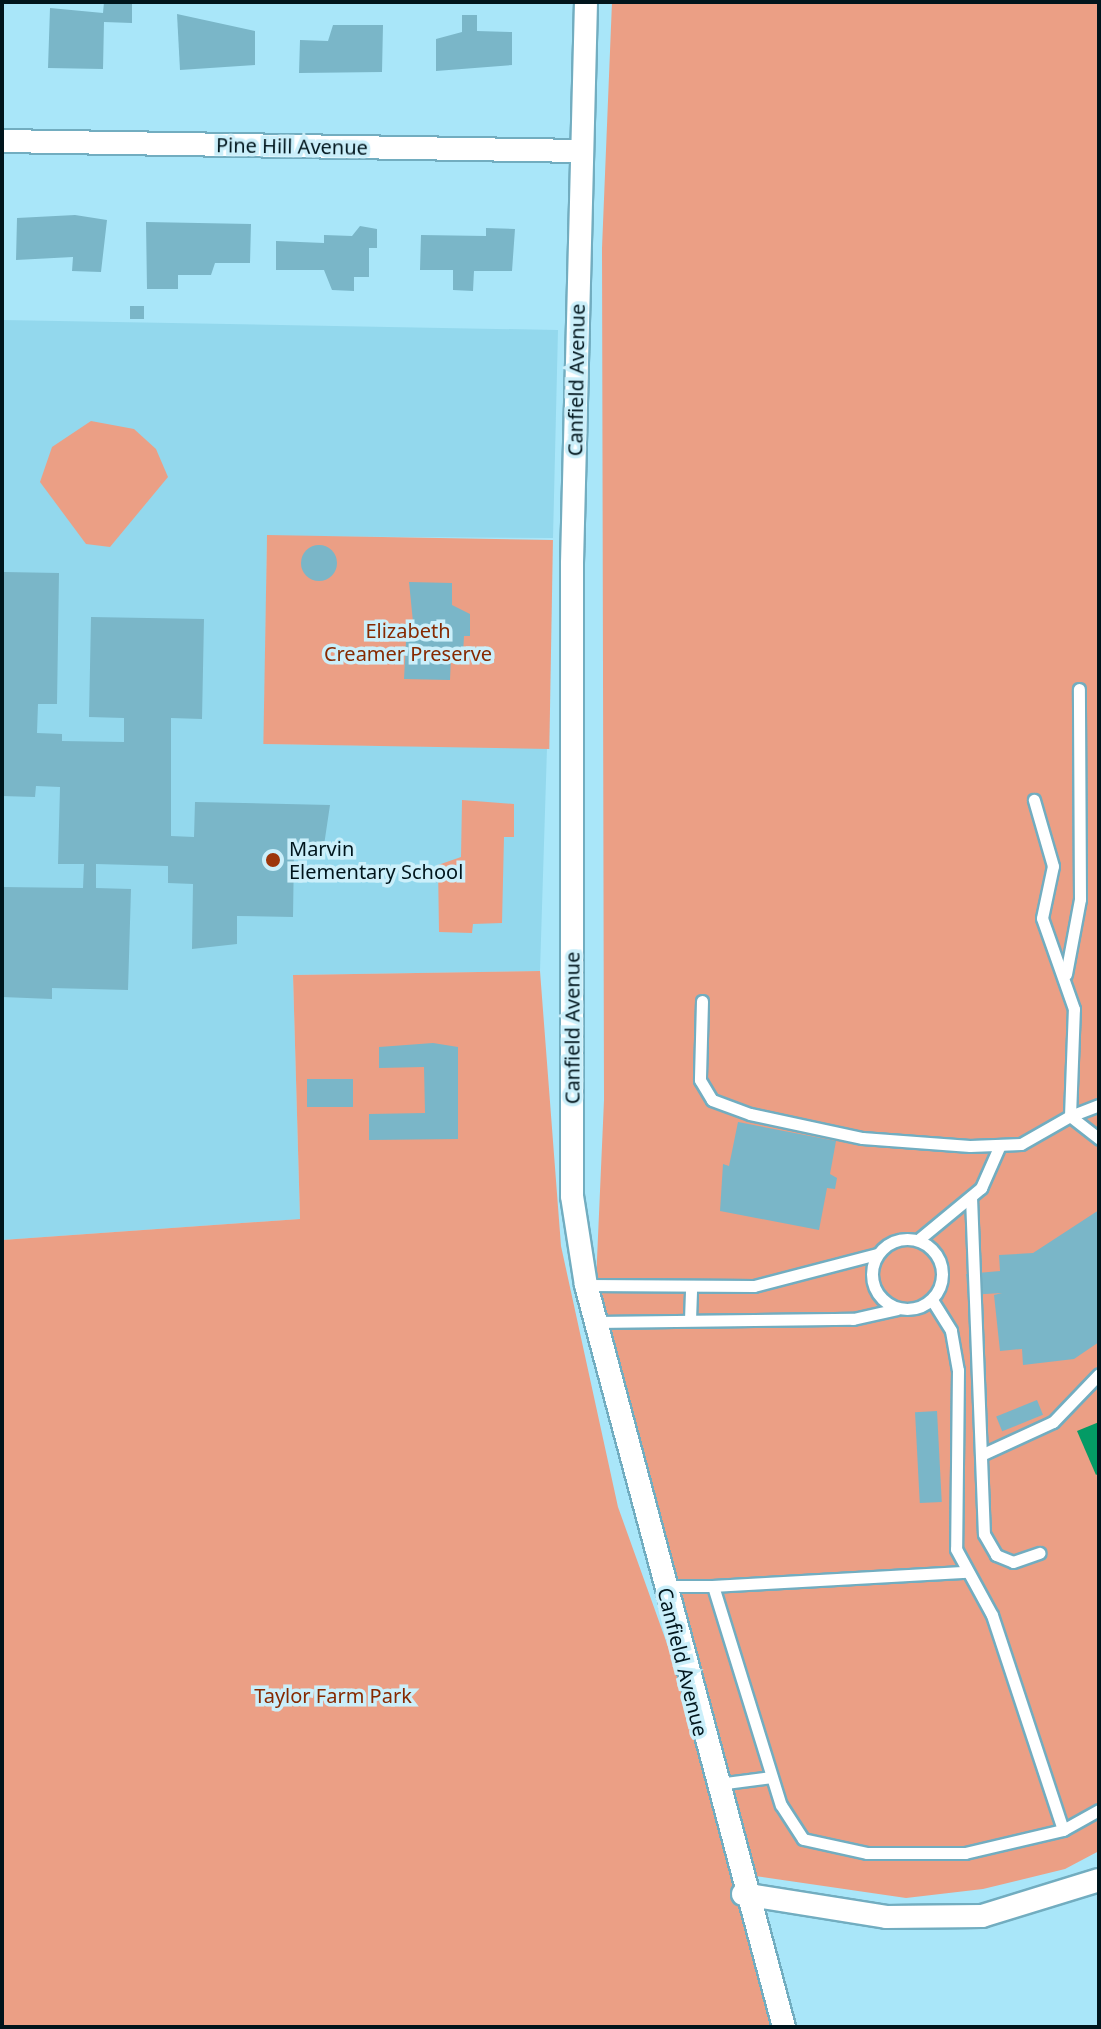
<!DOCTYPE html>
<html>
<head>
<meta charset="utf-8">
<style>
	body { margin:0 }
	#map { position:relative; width:1101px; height:2029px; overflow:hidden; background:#a9e6f9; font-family:"Noto Sans",sans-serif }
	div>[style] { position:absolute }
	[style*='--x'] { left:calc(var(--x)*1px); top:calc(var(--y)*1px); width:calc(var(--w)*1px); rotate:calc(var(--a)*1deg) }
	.built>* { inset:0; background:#93d8ed }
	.green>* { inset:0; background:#eb9f85; transform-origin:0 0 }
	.water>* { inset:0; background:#049b65 }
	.building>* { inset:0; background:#7ab6c8; transform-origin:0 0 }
	.round { border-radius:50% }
	.roads { filter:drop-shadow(2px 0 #72adc0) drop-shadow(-2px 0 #72adc0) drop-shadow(0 2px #72adc0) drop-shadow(0 -2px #72adc0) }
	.service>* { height:11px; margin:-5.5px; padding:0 5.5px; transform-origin:5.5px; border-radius:5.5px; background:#fff }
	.service>.ring { margin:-5.5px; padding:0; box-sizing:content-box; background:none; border:11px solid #fff; border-radius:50% }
	.minor>* { height:22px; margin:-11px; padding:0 11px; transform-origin:11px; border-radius:11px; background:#fff }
	.dots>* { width:22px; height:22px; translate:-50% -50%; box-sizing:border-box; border:4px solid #cbeffa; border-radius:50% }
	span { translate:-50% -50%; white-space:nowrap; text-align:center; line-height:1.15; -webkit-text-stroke:7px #cbeffa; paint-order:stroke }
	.street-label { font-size:20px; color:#00151c }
	.park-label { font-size:20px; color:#862900 }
	.poi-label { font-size:20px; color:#00151c }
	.left { translate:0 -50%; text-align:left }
	.frame { position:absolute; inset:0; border:4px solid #00151c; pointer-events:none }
</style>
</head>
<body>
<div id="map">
	<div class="built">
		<div style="clip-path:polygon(2px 320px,558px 330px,553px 538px,267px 536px,264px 744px,547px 748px,540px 971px,293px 975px,300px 1219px,2px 1240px)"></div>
	</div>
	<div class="green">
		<div style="clip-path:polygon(612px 2px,1099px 2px,1099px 1851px,1065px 1869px,983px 1889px,906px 1898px,755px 1876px,596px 1282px,604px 1100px,602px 248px)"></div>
		<div style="clip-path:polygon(91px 421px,134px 429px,156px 449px,168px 477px,110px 547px,86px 544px,40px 482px,52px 447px)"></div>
		<div style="left:267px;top:535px;width:286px;height:209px;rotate:1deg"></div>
		<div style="clip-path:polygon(462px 800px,514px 804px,514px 837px,504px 837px,502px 923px,473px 924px,472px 933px,439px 932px,438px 865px,461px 857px)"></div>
		<div style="clip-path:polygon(540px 971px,561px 1246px,618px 1507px,689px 1705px,785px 2027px,2px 2027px,2px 1240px,300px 1219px,293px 975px)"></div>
	</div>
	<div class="water">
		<div style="clip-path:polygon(1099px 1422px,1099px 1473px,1096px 1475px,1077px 1431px)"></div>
	</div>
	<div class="building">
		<div style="clip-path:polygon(104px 2px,132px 2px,132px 23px,104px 22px,103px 69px,48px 68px,50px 8px,103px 13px)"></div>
		<div style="clip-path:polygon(177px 14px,255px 31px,255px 65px,180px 70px)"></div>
		<div style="clip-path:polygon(462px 15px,477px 15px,477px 31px,512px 32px,512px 65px,436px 71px,436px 39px,462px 32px)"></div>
		<div style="clip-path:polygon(333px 25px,383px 25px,382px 72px,299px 73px,300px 40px,328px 41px)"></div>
		<div style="clip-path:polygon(75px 215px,107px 220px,101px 272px,72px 271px,73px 257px,16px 260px,17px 218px)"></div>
		<div style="clip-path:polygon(146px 222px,251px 224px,250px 263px,215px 263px,211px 275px,178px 275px,178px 289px,147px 289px)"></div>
		<div style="clip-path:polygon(360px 226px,377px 229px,377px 248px,369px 248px,369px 277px,354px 277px,354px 291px,332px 290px,324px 270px,276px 270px,276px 241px,324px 243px,324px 235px,352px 236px)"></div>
		<div style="clip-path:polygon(486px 228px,515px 229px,512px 271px,474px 271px,473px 291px,453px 290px,453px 270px,420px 270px,421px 235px,486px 236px)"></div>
		<div style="left:130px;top:306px;width:14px;height:13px"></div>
		<div class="round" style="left:301px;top:545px;width:36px;height:36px"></div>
		<div style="clip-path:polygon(4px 572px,59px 573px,57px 704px,38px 704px,37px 733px,62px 734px,62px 741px,124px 742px,124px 718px,89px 717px,91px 617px,204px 619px,202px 719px,171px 718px,171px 836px,194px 837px,195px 802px,330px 805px,323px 852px,294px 851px,293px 917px,237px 916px,237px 944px,192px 949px,193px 884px,168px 883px,168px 866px,96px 864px,96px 888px,131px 889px,128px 990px,52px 988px,52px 999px,2px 997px,2px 887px,83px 888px,84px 864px,58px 864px,60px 787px,36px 786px,35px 797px,2px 796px)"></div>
		<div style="clip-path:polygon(409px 582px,452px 583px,452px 605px,470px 614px,470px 636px,464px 636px,463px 655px,451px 657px,450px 680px,404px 679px,407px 623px,413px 622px)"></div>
		<div style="clip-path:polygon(433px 1043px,458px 1047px,458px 1139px,369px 1140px,369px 1114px,425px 1113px,424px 1067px,379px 1068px,379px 1047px)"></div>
		<div style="left:307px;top:1079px;width:46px;height:28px"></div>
		<div style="clip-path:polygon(738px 1122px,836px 1141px,830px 1174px,837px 1178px,835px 1189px,827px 1188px,819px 1230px,720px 1211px,723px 1164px,729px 1166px)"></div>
		<div style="clip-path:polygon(1099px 1210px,1099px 1342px,1074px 1359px,1023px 1365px,1022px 1349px,1000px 1351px,994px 1295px,1002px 1293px,968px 1295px,966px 1274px,1000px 1271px,999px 1255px,1033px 1253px)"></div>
		<div style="left:1037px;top:1400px;width:16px;height:44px;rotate:68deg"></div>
		<div style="left:937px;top:1411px;width:91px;height:22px;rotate:87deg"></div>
	</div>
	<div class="roads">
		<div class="service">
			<div style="--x:1066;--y:974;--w:76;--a:-79.4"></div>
			<div style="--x:1080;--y:899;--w:210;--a:-90.3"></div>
			<div style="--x:702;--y:1001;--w:79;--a:91.5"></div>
			<div style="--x:700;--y:1080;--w:23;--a:59"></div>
			<div style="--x:712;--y:1100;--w:40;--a:20.2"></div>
			<div style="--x:750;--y:1114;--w:115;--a:12.1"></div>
			<div style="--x:862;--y:1138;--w:108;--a:4.2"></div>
			<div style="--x:970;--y:1146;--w:51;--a:-2.2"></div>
			<div style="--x:1021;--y:1144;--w:56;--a:-29.7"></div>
			<div style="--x:1070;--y:1116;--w:107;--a:-87.9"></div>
			<div style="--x:1074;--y:1009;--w:96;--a:-109.4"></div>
			<div style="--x:1042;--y:918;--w:53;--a:-78.1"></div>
			<div style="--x:1053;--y:866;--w:69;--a:-106.1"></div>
			<div style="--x:1099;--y:1105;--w:31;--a:159"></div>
			<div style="--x:1070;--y:1116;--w:37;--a:38"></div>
			<div style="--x:971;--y:1197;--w:337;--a:87.8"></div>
			<div style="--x:984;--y:1534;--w:24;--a:60"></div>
			<div style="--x:996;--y:1555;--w:18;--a:22"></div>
			<div style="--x:1013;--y:1562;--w:28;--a:-19"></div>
			<div class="ring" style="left:872px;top:1239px;width:59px;height:59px"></div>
			<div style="--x:918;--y:1240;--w:82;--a:-39.5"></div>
			<div style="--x:981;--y:1188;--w:47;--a:-66.2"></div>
			<div style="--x:586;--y:1285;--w:168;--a:0.3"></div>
			<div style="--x:754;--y:1286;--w:127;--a:-14.6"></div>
			<div style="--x:932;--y:1300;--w:36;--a:58"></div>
			<div style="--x:951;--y:1331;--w:40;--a:80"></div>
			<div style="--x:958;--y:1370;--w:179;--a:90.6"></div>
			<div style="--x:956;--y:1549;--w:75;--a:61.4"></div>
			<div style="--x:992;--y:1615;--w:226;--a:71.7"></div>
			<div style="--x:690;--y:1320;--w:31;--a:-88"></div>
			<div style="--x:596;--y:1322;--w:257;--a:-0.7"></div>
			<div style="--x:853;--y:1319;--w:45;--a:-12.8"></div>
			<div style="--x:981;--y:1455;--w:79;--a:-24.6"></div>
			<div style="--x:1053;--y:1422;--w:66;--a:-46.2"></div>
			<div style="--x:664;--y:1586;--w:49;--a:0"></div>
			<div style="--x:713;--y:1586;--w:229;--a:72.8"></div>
			<div style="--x:781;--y:1805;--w:40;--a:57.1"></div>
			<div style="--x:803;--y:1839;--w:66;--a:12.3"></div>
			<div style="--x:867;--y:1853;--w:98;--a:0"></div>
			<div style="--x:965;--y:1853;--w:101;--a:-13.2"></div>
			<div style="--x:1063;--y:1830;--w:41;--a:-29.1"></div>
			<div style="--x:713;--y:1586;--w:253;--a:-3.2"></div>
			<div style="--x:718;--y:1784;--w:54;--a:-7.4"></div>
		</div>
		<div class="minor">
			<div style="--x:586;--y:2;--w:562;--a:91.43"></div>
			<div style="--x:572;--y:564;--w:632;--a:90"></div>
			<div style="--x:572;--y:1196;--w:90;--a:81.1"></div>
			<div style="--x:586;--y:1285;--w:768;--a:75.06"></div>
			<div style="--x:2;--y:141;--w:579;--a:0.99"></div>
			<div style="--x:743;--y:1894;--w:145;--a:9.1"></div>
			<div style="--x:886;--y:1917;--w:96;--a:-0.6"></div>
			<div style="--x:982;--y:1916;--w:122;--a:-17.1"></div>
		</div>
	</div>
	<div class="dots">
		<div style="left:273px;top:860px;background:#9d370c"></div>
	</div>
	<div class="street-label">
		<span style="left:292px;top:146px;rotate:1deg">Pine Hill Avenue</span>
		<span style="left:576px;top:380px;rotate:-89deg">Canfield Avenue</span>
		<span style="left:572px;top:1028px;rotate:-90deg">Canfield Avenue</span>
		<span style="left:683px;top:1662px;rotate:76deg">Canfield Avenue</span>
	</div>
	<div class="park-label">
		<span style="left:408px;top:642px">Elizabeth<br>Creamer Preserve</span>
		<span style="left:333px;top:1695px">Taylor Farm Park</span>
	</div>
	<div class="poi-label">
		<span class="left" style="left:289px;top:860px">Marvin<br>Elementary School</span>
	</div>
	<div class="frame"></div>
</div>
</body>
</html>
